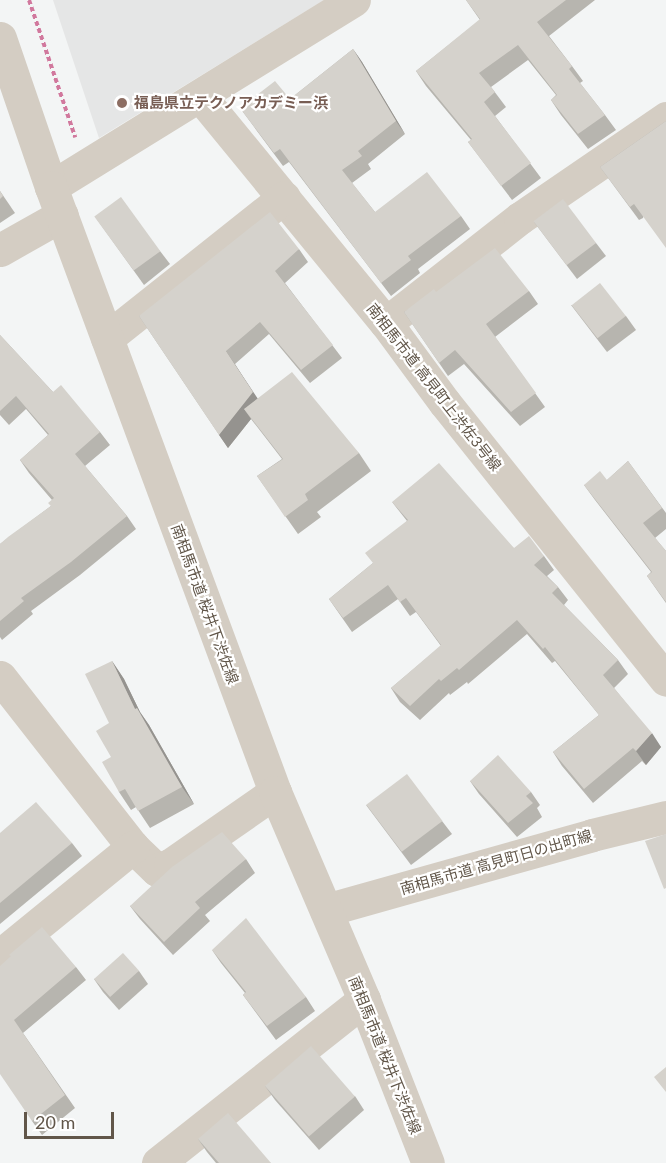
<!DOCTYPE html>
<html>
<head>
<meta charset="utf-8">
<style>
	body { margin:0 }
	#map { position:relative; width:666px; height:1163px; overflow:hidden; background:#f3f5f5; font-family:Lato,"Noto Sans JP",sans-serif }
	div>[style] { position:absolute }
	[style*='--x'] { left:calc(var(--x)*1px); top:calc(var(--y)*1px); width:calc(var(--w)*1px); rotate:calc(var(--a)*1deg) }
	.education>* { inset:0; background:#e5e6e6 }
	.path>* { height:4px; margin-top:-2px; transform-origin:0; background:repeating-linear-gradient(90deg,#d1789d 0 4.5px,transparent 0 7.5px) }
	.minor>* { height:33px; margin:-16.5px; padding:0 16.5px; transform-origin:16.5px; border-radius:16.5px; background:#d4cdc3 }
	.tertiary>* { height:33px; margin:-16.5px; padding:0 16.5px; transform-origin:16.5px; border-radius:16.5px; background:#d4cdc3 }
	.wall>* { inset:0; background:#b7b5af }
	.shaded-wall>* { inset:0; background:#95938f }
	.building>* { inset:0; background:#d5d2cc; transform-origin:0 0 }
	.dots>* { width:16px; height:16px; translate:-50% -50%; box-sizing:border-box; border:3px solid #fff; border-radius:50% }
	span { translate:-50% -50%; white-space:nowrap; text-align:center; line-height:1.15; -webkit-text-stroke:4.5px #fff; paint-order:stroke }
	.education-label { font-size:15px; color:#785e54; font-weight:700 }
	.left { translate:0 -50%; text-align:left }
	.street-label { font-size:15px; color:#615649 }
	.scale { position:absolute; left:24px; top:1112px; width:90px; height:27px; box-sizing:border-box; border:3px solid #615649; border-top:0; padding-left:8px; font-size:18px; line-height:21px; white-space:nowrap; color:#615649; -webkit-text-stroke:4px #fff; paint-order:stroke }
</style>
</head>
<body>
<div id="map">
	<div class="education">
		<div style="clip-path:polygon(53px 0,324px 0,99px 138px)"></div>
	</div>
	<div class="path">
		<div style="--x:29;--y:0;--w:145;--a:71.4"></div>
	</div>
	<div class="minor">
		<div style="--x:200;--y:96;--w:293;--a:50.7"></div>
		<div style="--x:386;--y:323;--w:99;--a:53.6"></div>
		<div style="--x:445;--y:403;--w:354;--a:51.4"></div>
		<div style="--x:51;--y:187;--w:356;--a:-31.7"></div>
		<div style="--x:0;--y:250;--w:71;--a:-29.4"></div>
		<div style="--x:386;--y:323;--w:170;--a:-38.1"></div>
		<div style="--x:520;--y:218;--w:177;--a:-34.4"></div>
		<div style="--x:107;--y:338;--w:226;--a:-38.5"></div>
		<div style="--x:0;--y:677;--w:216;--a:52"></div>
		<div style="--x:133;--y:847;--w:33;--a:44"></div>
		<div style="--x:157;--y:870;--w:14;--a:-21"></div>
		<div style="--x:170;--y:865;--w:128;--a:-34.8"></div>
		<div style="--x:326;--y:910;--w:276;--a:-15.7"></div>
		<div style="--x:592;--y:835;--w:76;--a:-13.7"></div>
		<div style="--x:3;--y:953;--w:168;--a:-39.2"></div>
		<div style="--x:158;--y:1163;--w:263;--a:-38.4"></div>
	</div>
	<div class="tertiary">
		<div style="--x:0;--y:38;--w:157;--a:71.1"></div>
		<div style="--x:51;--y:187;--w:645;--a:69.68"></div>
		<div style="--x:275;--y:792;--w:226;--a:66.8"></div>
		<div style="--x:364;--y:1000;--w:175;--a:68.6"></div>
	</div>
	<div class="wall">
		<div style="clip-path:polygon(466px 0,595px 0,549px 36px,572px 66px,583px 81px,580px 83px,605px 115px,616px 130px,588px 149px,561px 115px,551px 100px,556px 95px,528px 60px,491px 87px,506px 107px,495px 116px,541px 178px,512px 200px,468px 142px,471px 140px,426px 86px,416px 71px,480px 20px)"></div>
		<div style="clip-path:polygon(353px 49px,362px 62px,405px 134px,368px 164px,371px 169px,352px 183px,375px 212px,461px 216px,470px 229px,418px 269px,420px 273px,391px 296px,289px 162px,283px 166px,240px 108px,290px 99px)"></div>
		<div style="clip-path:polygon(666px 121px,643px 218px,639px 220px,600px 167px)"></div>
		<div style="clip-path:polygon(0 191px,15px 213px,0 223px)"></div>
		<div style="clip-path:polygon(96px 218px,160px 251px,170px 264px,144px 285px)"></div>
		<div style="clip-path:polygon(534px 222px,596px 243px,606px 256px,577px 279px)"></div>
		<div style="clip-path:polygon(299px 249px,308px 262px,285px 283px,342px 358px,310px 383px,269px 334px,235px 364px,257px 399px,359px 453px,371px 471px,317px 512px,321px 517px,298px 534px,257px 476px,282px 459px,251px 419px,228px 448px,139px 316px)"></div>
		<div style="clip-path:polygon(529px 291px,538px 304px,495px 337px,545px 407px,520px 426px,464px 364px,448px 376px,404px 312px,436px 292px)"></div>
		<div style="clip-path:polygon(571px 305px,626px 316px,636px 330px,607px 352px)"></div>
		<div style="clip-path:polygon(0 335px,53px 392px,100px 432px,110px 445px,85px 466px,127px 516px,136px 529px,80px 575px,31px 611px,33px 614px,2px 640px,0 637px,0 544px,51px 506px,52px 500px,29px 473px,20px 460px,48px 435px,26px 409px,9px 425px,0 415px)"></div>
		<div style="clip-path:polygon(628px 461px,666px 513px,666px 529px,655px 538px,666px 551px,666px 603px,647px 576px,651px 572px,595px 500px,584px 485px,607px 480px)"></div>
		<div style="clip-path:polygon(392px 502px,514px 548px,544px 556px,554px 570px,547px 576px,558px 587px,568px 600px,564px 605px,618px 660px,628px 674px,614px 688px,661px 747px,646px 765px,642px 761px,593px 803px,562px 766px,553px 752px,599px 715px,555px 661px,552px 663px,527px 634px,468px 684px,467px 682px,450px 695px,449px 693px,420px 720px,400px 702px,391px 688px,441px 646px,416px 612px,410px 616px,398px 599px,352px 632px,329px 599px,373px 563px,407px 521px)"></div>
		<div style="clip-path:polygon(112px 661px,124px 679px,140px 712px,149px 725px,194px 804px,150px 828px,136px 807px,131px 810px,119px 792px,111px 757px,109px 723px)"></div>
		<div style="clip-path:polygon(470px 781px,531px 792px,540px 805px,537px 808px,542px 817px,517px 837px,479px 794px)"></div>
		<div style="clip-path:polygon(366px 805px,442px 821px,452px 834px,411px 865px)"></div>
		<div style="clip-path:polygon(0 833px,72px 843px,82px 856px,0 924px)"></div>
		<div style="clip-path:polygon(246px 859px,255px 873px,205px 915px,210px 921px,173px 955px,140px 919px,130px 906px)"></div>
		<div style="clip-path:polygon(212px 950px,306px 997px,315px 1011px,276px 1040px,243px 995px,245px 993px,221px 963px)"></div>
		<div style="clip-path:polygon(0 966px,76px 967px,86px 980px,23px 1033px,75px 1108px,42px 1135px,32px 1121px)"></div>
		<div style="clip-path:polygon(139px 971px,148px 984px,119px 1010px,103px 992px,94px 979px)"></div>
		<div style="clip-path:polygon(265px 1086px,355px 1096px,364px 1110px,319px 1150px,275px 1100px)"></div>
		<div style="clip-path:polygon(198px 1139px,271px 1163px,216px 1163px,207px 1152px)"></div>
	</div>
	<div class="shaded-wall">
		<div style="clip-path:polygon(353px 49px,362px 62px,405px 134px,396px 121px)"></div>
		<div style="clip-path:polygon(226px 351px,262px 405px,244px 409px,251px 419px,228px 448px,219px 435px)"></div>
		<div style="clip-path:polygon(112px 661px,124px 679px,140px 712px,149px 725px,194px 804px,182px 787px,135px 709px)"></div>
		<div style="clip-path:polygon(652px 733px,661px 747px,646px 765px,636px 751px)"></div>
	</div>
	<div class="building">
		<div style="clip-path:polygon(466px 0,566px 0,537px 22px,572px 66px,569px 69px,605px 115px,578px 134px,551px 100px,557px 95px,518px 45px,479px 73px,495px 92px,484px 102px,531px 163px,501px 186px,468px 142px,472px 139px,416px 71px,480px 19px)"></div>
		<div style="clip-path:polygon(353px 49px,396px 121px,358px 151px,362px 156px,342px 170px,375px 212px,427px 172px,461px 216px,408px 256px,411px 260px,381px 283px,280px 149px,274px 153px,240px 108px,275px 81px,290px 99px)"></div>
		<div style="clip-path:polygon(666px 121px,666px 248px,634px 204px,630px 207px,600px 167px)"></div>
		<div style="clip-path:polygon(0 191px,3px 196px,0 199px)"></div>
		<div style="left:121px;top:197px;width:67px;height:33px;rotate:54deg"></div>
		<div style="left:563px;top:199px;width:55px;height:37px;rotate:53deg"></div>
		<div style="clip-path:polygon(270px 212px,299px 249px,275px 271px,333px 345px,301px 370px,260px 322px,226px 351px,253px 392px,219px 435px,139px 316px)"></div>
		<div style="clip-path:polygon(495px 248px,529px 291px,486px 324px,536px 393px,511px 412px,455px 350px,439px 363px,404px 312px,434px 289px,436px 292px)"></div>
		<div style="left:600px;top:283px;width:42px;height:36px;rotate:52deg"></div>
		<div style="clip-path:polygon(0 335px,53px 392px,61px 385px,100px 432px,75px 454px,127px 516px,71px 562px,21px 598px,24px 601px,0 621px,0 544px,8px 537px,51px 506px,48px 503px,54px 498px,20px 460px,49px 434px,16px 396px,0 411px)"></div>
		<div style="clip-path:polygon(292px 372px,359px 453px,305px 494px,308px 500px,285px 517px,257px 476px,283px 459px,244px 409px)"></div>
		<div style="clip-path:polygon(628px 461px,662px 508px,643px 523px,666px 551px,666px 602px,647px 576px,652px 572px,584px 485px,600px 471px,607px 480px)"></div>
		<div style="clip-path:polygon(439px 463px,514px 548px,529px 536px,544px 556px,534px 565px,558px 587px,552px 593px,618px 660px,603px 675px,652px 733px,636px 751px,633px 748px,584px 789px,553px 752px,599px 715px,545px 647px,543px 649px,517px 620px,459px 670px,457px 668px,441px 681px,439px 679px,410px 706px,391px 688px,441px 645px,406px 598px,400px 602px,388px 585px,343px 618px,329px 599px,373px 563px,365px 553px,408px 520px,392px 502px)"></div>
		<div style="clip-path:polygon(112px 661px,135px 709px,137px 708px,182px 787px,138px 811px,125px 789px,119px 792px,102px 762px,111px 757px,96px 731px,109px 723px,85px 674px)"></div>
		<div style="clip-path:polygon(498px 755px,531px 792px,526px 796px,533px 803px,508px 823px,470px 781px)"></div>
		<div style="left:407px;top:774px;width:59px;height:51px;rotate:53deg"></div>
		<div style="clip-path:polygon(36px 802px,72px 843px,0 903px,0 833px)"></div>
		<div style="clip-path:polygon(222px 832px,246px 859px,195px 902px,200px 908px,164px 942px,130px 906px,172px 867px)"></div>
		<div style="clip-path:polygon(666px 834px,666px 888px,664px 889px,645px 841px)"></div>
		<div style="clip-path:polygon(246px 918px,306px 997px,267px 1026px,243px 995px,246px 992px,212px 950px)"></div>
		<div style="clip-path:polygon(42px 927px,76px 967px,14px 1020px,65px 1095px,32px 1121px,0 1074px,0 966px,11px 956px,9px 955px)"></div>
		<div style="left:123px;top:953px;width:24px;height:39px;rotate:48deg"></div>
		<div style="left:311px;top:1046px;width:67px;height:61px;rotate:49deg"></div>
		<div style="clip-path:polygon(666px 1067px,666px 1092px,654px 1077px)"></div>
		<div style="clip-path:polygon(228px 1113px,271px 1163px,219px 1163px,198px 1139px)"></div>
	</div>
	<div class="dots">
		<div style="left:122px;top:103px;background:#8d6e63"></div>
	</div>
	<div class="education-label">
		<span class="left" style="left:134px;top:103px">福島県立テクノアカデミー浜</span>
	</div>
	<div class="street-label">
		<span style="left:434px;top:387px;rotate:52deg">南相馬市道 高見町上渋佐3号線</span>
		<span style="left:205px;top:604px;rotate:70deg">南相馬市道 桜井下渋佐線</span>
		<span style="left:496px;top:862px;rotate:-16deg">南相馬市道 高見町日の出町線</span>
		<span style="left:385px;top:1055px;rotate:68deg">南相馬市道 桜井下渋佐線</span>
	</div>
	<div class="scale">20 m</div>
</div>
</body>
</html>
